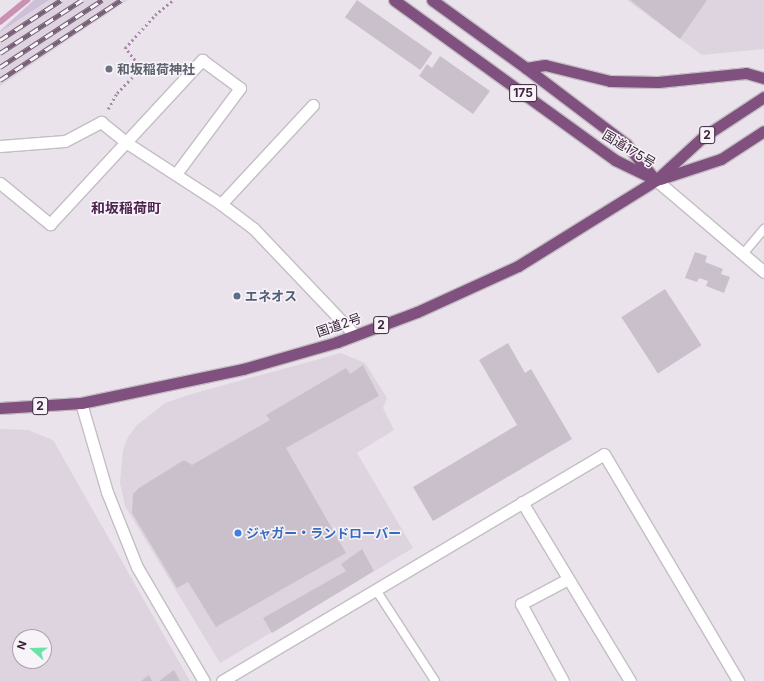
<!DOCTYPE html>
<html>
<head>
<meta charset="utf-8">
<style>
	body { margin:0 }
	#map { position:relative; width:764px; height:681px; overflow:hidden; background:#eae3eb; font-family:Inter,"Noto Sans JP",sans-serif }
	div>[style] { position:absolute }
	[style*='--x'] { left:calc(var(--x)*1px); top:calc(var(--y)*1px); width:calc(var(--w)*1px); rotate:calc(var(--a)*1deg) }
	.built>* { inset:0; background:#ddd4df }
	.green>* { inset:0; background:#cdbeda }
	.stream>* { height:5.5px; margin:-2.75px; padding:0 2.75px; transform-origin:2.75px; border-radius:2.75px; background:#cb91b3 }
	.building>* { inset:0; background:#c9c0cc; transform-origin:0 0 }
	.path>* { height:2.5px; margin-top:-1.25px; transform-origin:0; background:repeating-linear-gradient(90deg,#a987ac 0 2px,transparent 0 5px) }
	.roads { filter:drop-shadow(1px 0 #c4bec4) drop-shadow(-1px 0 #c4bec4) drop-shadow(0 1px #c4bec4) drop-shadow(0 -1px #c4bec4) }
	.service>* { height:8px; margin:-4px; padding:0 4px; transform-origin:4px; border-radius:4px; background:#fff }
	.minor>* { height:11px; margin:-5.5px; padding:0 5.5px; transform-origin:5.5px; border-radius:5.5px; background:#fff }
	.tertiary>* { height:11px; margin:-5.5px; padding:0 5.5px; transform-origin:5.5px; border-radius:5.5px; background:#fff }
	.trunk>* { height:11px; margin:-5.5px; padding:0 5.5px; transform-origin:5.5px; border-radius:5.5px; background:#80507f }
	.rail>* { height:4.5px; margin-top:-2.25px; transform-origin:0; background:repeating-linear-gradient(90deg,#f7f3f8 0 9px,#765f76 0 18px); box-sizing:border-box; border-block:1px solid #765f76 }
	.dots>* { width:11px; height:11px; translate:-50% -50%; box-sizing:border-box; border:2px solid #f7f3f8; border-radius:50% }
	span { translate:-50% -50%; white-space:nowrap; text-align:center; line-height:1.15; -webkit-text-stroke:3px #f7f3f8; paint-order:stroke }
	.shield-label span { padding:1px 3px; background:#f7f3f8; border:1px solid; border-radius:3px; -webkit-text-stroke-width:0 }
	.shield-label { font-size:12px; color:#3a253b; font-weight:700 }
	.worship-label { font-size:13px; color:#5b616d; font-weight:700 }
	.left { translate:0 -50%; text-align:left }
	.street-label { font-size:13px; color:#3a253b }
	.service-label { font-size:13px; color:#4e5e75; font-weight:700 }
	.shop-label { font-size:13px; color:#366cbe; font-weight:700 }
	.neighbourhood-label { font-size:14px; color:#4b234b; font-weight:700 }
	.north { position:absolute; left:12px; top:629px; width:40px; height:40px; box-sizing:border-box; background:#f7f3f8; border:1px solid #aba1ac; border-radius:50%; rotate:290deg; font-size:11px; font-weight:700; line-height:16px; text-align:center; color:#3a253b }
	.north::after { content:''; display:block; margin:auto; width:14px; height:18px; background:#69e3a6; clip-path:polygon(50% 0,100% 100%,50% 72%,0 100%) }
</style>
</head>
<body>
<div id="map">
	<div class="built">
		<div style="clip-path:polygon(49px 0,128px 0,0 86px,0 32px)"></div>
		<div style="clip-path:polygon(627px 0,764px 0,764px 49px,702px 55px)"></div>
		<div style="clip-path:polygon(341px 353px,365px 363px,387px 398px,383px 408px,394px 430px,357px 453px,413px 548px,220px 663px,125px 506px,120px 483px,123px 450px,128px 437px,137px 425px,165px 403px,188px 395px)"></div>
		<div style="clip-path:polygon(evenodd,0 429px,28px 430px,53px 440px,190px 681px,0 681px,0 429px,20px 637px,44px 637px,44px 661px,20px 661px,20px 637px)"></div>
	</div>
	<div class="green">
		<div style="clip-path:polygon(34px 0,49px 0,0 32px,0 31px)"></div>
	</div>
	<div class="stream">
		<div style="--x:0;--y:22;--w:35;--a:-39"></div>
	</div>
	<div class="building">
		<div style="left:357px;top:0;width:92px;height:21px;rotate:35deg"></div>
		<div style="clip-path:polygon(630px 0,707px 0,680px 39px)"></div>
		<div style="clip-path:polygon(440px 56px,490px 91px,473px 114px,419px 76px,427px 64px,432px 68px)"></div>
		<div style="clip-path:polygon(695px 252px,707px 256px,705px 262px,723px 269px,721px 274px,730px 277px,724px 293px,706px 286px,708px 281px,699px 278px,697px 282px,685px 278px)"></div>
		<div style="left:665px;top:289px;width:67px;height:52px;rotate:57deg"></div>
		<div style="clip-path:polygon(508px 343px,525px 373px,531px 369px,572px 439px,433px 521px,413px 487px,517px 425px,479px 360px)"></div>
		<div style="clip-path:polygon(363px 365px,379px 396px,286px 448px,346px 553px,216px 627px,188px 582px,177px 588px,132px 513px,133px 494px,139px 488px,184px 460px,192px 465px,270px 420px,266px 415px,346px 368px,350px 374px)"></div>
		<div style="clip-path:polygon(362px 549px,374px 571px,272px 633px,263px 618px,346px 571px,341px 564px)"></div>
		<div style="clip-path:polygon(174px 670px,180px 681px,159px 681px)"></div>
		<div style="clip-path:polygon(149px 675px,152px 681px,141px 681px)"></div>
	</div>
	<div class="path">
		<div style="--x:108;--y:109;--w:18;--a:-61"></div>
		<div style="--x:117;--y:93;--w:35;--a:-46"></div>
		<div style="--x:141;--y:68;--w:26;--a:-129"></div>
		<div style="--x:125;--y:48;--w:45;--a:-47.7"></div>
		<div style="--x:155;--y:15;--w:23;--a:-40"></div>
	</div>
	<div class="roads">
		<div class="service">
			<div style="--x:743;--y:254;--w:33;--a:-50"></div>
			<div style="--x:376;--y:590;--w:108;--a:57"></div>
		</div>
		<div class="minor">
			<div style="--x:0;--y:146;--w:65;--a:-4.4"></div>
			<div style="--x:65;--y:141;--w:41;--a:-27.8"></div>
			<div style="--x:101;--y:122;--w:33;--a:39"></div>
			<div style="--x:127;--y:143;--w:112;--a:33"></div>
			<div style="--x:221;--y:204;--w:41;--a:37.1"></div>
			<div style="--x:254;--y:229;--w:146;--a:46.4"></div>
			<div style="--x:0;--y:183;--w:65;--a:39.4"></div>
			<div style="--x:50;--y:224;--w:224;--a:-47.2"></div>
			<div style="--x:202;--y:60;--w:47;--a:36.4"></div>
			<div style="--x:240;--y:88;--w:107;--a:126.7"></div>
			<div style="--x:221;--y:204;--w:135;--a:-47.1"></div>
			<div style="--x:604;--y:454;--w:264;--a:59.4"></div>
			<div style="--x:522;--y:502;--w:209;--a:58.9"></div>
			<div style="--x:563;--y:681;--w:88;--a:-118.6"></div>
			<div style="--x:521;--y:604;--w:53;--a:-28"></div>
		</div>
		<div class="tertiary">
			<div style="--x:656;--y:180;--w:142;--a:40.4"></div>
			<div style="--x:81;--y:403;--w:93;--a:73.7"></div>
			<div style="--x:107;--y:492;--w:81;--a:68.2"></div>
			<div style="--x:137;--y:567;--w:132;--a:59.6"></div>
			<div style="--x:222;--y:681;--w:444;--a:-30.7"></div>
		</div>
		<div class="trunk">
			<div style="--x:394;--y:0;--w:273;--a:35.9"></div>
			<div style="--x:615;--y:160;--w:46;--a:26"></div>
			<div style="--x:432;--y:0;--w:116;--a:35.9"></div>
			<div style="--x:526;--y:68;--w:126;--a:37.2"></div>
			<div style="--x:626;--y:144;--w:43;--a:50.7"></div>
			<div style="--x:526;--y:68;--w:19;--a:-9"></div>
			<div style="--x:545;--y:65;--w:67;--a:13.8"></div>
			<div style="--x:610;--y:81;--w:48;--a:1.2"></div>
			<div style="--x:658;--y:82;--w:88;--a:-5.8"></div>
			<div style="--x:746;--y:73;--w:19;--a:16"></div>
			<div style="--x:660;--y:179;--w:64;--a:-18.2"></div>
			<div style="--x:721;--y:159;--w:51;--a:-33.1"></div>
			<div style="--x:0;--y:408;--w:81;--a:-3.5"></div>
			<div style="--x:81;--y:403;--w:166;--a:-11.9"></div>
			<div style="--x:243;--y:369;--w:98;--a:-16"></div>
			<div style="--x:337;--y:342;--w:85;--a:-20.6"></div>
			<div style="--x:417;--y:312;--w:111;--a:-24.5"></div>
			<div style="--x:518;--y:266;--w:163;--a:-31.9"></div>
			<div style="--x:656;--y:180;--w:64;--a:-42.5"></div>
			<div style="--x:703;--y:137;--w:73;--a:-33.3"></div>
		</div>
	</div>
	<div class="rail">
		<div style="--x:0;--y:40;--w:73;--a:-33.3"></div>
		<div style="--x:0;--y:53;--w:98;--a:-32.9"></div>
		<div style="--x:0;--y:67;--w:122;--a:-33.3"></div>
		<div style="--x:0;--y:80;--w:145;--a:-33.5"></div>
	</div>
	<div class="dots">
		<div style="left:109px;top:69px;background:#6b7280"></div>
		<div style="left:237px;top:296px;background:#5c6f8a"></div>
		<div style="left:238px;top:533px;background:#3f7fe0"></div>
	</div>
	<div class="shield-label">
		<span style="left:523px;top:93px">175</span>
		<span style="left:707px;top:135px">2</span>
		<span style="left:381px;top:325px">2</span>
		<span style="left:40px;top:406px">2</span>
	</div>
	<div class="worship-label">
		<span class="left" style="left:117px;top:69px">和坂稲荷神社</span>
	</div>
	<div class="street-label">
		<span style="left:629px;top:149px;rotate:31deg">国道175号</span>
		<span style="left:339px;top:325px;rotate:-19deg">国道2号</span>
	</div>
	<div class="service-label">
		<span class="left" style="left:245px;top:296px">エネオス</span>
	</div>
	<div class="shop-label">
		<span class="left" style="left:246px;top:533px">ジャガー・ランドローバー</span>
	</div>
	<div class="neighbourhood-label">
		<span style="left:126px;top:208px">和坂稲荷町</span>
	</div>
	<div class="north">N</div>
</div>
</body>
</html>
